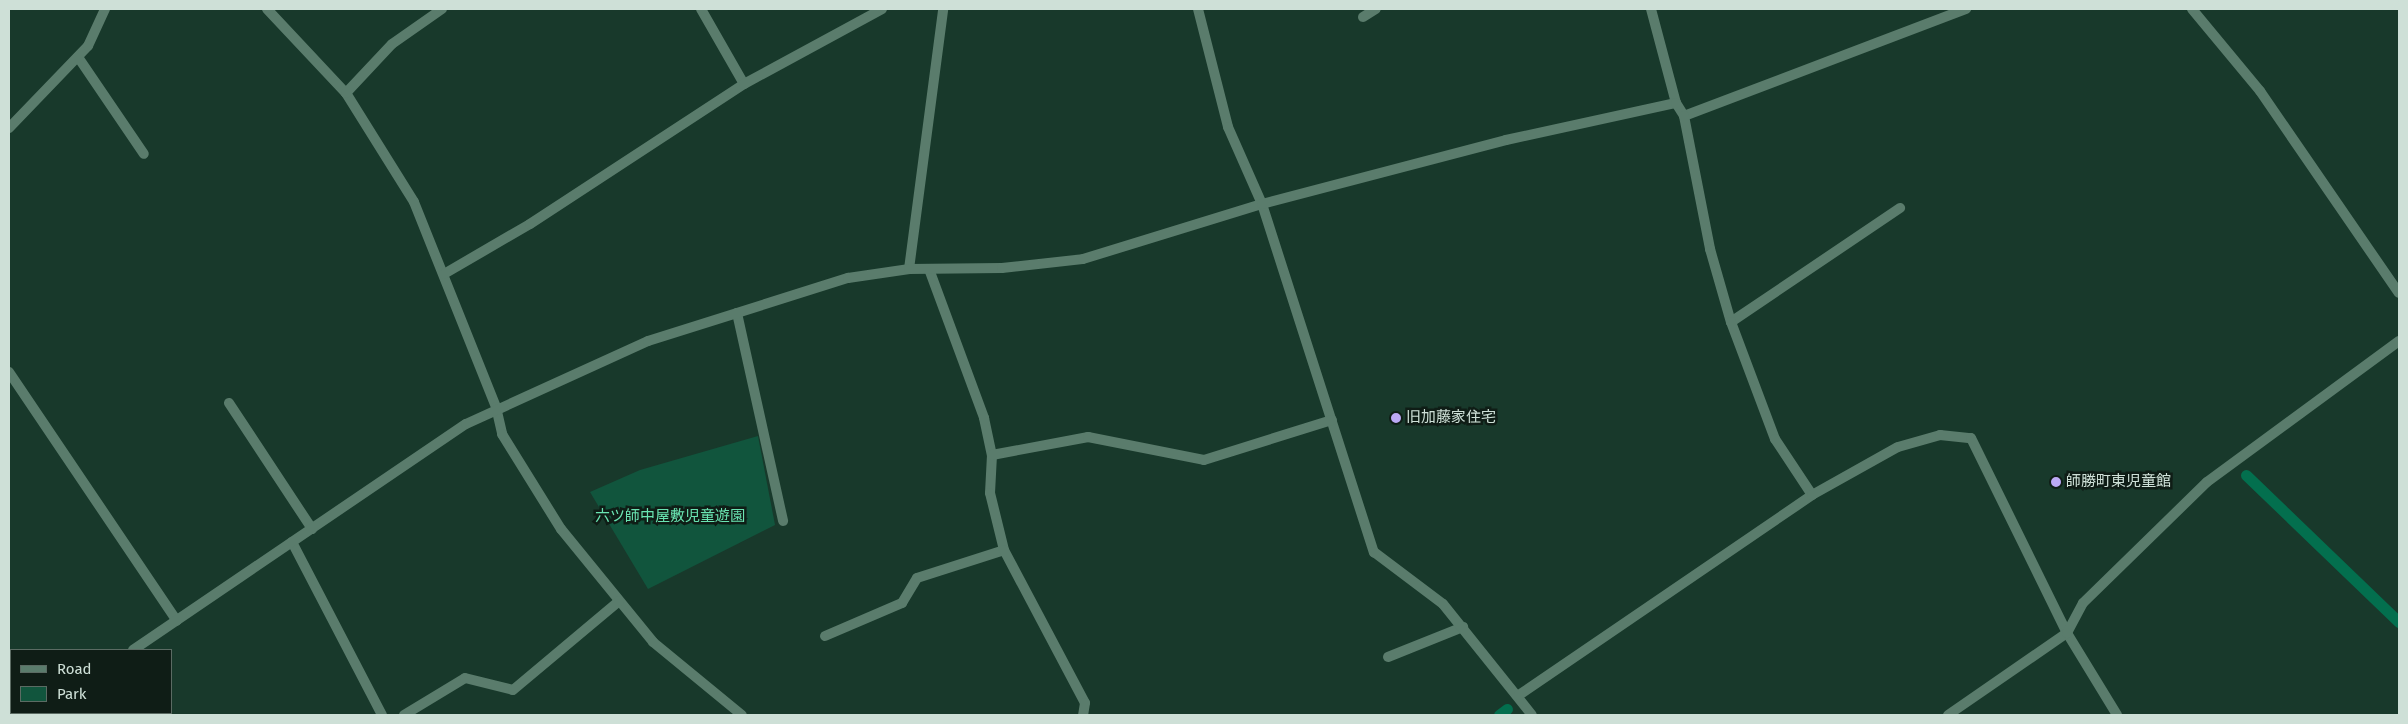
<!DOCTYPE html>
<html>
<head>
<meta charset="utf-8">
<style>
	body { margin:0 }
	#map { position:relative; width:2408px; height:724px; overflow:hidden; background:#18392b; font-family:"Fira Sans","Noto Sans JP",sans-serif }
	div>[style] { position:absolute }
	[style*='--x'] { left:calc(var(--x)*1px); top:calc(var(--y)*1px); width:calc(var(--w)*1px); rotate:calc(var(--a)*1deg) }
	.green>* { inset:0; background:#11553d }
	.stream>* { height:11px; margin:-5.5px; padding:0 5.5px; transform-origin:5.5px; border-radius:5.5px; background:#036f4e }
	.lane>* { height:10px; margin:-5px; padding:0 5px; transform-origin:5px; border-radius:5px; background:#5a7c6c }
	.street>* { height:10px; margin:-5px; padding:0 5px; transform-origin:5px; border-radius:5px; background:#5a7c6c }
	.dots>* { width:14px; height:14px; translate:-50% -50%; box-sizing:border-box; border:2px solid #0f1d16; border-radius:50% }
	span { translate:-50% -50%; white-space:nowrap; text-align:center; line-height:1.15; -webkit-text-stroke:5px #0f1d16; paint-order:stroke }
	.poi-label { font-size:15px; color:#cee0d7 }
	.left { translate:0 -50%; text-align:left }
	.park-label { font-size:15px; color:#6ae4b2 }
	.frame { position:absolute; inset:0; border:10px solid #cee0d7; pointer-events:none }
	.legend { position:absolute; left:10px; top:649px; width:162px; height:65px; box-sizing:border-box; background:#0f1d16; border:1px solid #5b6b63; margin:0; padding:6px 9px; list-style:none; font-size:15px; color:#cee0d7 }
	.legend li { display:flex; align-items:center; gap:10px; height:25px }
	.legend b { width:25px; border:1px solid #5b6b63 }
</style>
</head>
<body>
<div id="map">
	<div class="green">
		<div style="clip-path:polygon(758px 436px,775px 525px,648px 589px,590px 492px,640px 470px)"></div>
	</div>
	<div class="stream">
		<div style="--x:2246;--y:475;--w:212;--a:43.9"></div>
		<div style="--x:1499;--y:715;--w:10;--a:-37"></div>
	</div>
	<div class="lane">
		<div style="--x:701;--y:9;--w:86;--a:60.2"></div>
		<div style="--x:1363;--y:17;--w:15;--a:-32"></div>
		<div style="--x:78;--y:57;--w:117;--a:55.8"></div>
		<div style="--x:737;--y:313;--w:213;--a:77.5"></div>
		<div style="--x:1731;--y:322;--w:204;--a:-34"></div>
		<div style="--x:229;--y:403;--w:151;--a:56.6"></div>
		<div style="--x:825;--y:636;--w:84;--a:-23.2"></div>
		<div style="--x:902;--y:603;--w:29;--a:-59"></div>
		<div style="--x:917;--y:578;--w:91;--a:-17.8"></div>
		<div style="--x:1388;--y:657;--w:81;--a:-21.8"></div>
	</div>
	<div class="street">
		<div style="--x:267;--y:9;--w:115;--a:46.8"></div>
		<div style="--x:346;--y:93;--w:128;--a:58"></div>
		<div style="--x:414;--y:202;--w:221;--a:68.2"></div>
		<div style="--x:496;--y:407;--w:28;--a:77"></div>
		<div style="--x:502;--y:434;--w:112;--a:58.2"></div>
		<div style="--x:561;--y:529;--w:146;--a:50.8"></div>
		<div style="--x:653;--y:642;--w:115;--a:39.4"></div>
		<div style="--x:1198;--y:9;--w:122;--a:75.7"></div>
		<div style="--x:1228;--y:127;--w:84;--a:66.2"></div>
		<div style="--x:1262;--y:204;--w:366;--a:72.2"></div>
		<div style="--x:1374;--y:552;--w:86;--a:37"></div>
		<div style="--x:1443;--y:604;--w:142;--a:51.3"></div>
		<div style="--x:1651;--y:9;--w:97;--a:75.1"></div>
		<div style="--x:2192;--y:9;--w:107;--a:50.3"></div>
		<div style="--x:2260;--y:91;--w:245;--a:55.5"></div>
		<div style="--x:346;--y:93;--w:67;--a:-46.8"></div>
		<div style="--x:392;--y:44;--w:61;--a:-35"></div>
		<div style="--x:1684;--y:116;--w:302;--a:-20.8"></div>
		<div style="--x:9;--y:128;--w:114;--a:-46.1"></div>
		<div style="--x:88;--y:46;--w:41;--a:-65.3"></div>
		<div style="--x:909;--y:269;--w:262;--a:-82.5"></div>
		<div style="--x:929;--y:269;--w:159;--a:69.7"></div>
		<div style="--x:984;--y:418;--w:38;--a:78"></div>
		<div style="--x:992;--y:455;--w:38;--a:93"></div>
		<div style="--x:990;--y:493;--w:59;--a:76.2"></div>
		<div style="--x:1004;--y:550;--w:173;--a:62.1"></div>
		<div style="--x:1085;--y:703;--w:12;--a:99"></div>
		<div style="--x:444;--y:274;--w:99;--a:-30.2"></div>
		<div style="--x:530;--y:224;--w:256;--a:-33.2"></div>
		<div style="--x:744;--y:84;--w:157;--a:-28.5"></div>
		<div style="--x:9;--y:372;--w:300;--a:56"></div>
		<div style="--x:992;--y:455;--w:98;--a:-10.6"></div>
		<div style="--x:1088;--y:437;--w:118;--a:11.2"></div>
		<div style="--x:1204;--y:460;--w:134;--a:-17.4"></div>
		<div style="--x:292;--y:542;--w:195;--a:62.5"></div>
		<div style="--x:133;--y:650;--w:402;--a:-34.2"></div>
		<div style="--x:466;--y:424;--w:200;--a:-24.5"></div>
		<div style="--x:648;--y:341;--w:210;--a:-17.5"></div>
		<div style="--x:848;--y:278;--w:62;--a:-8.4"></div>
		<div style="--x:909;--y:269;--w:93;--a:-0.6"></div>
		<div style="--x:1002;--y:268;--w:81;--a:-6.3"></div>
		<div style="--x:1083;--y:259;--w:187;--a:-17.1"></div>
		<div style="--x:1262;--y:204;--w:252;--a:-14.7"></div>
		<div style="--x:1506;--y:140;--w:174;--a:-12.3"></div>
		<div style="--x:1676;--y:103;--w:15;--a:58"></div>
		<div style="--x:1684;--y:116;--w:136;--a:78.9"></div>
		<div style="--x:1710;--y:249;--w:76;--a:74"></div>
		<div style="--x:1731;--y:322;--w:125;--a:69.4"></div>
		<div style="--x:1775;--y:439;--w:67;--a:56.5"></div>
		<div style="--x:1519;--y:695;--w:355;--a:-34.3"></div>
		<div style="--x:1812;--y:495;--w:98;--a:-29.2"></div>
		<div style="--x:1898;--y:447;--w:44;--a:-15.9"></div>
		<div style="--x:1940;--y:435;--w:31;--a:6"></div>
		<div style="--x:1971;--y:438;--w:217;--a:63.8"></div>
		<div style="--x:2067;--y:633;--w:96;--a:58.6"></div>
		<div style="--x:158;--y:713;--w:2;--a:63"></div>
		<div style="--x:31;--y:715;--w:4;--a:-27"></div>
		<div style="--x:404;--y:715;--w:71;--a:-31.2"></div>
		<div style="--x:465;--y:678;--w:49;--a:14"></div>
		<div style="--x:513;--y:690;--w:138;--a:-40"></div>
		<div style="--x:1948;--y:715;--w:145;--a:-34.6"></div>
		<div style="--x:2067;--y:633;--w:34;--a:-62"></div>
		<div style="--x:2083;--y:603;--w:173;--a:-44.3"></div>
		<div style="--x:2207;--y:482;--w:238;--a:-36.3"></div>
	</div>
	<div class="dots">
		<div style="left:1396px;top:418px;background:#bca9f5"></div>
		<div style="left:2056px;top:482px;background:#bca9f5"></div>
	</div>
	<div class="poi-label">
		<span class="left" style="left:1406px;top:418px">旧加藤家住宅</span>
		<span class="left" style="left:2066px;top:482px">師勝町東児童館</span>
	</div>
	<div class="park-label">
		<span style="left:670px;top:517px">六ツ師中屋敷児童遊園</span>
	</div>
	<div class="frame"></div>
	<ul class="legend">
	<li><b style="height:6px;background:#5a7c6c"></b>Road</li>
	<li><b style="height:14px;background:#11553d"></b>Park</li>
	</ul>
</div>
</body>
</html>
